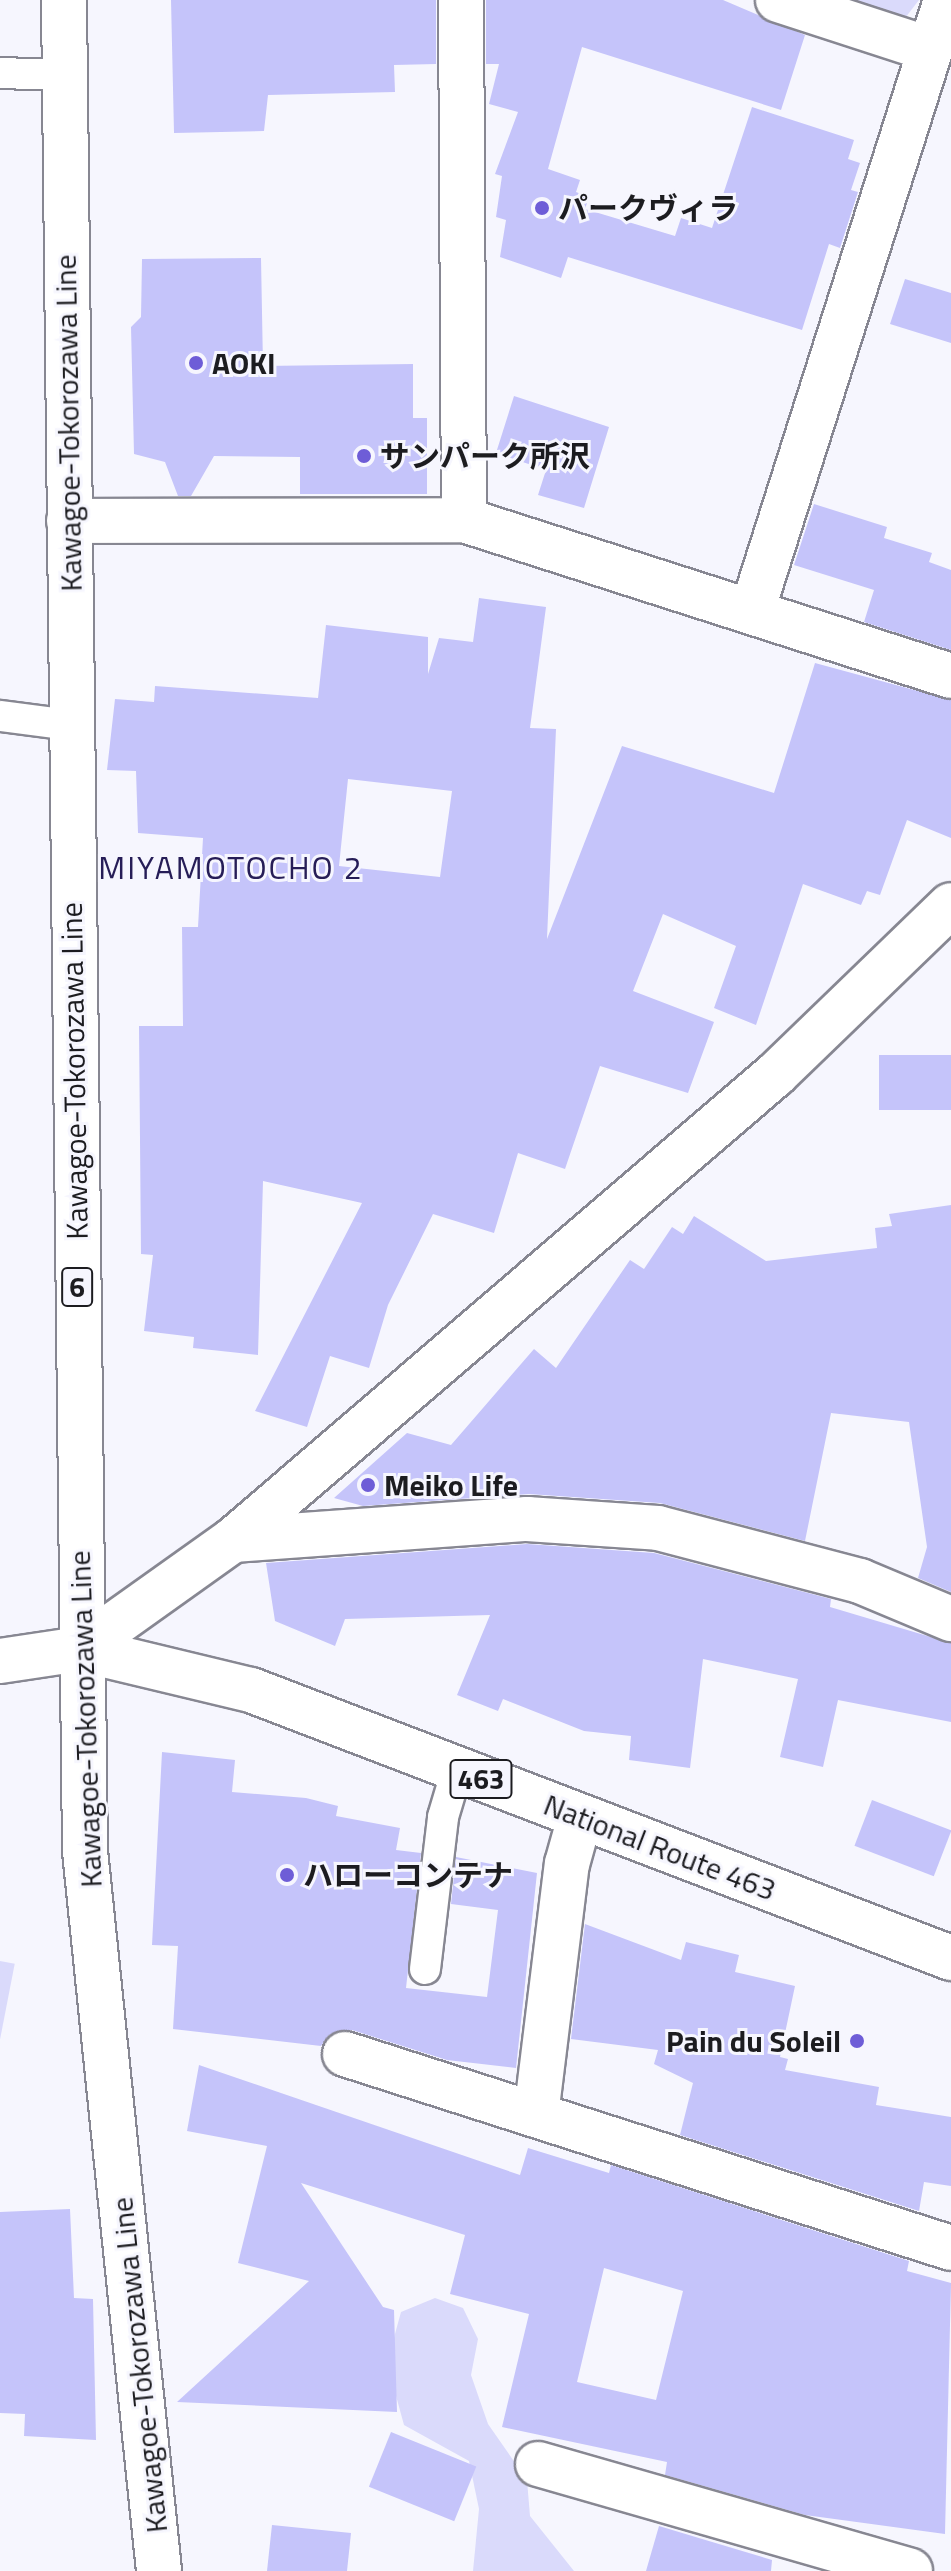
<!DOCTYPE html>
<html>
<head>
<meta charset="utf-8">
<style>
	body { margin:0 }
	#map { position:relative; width:951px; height:2571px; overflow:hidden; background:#f6f6fe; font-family:"Titillium Web","Noto Sans JP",sans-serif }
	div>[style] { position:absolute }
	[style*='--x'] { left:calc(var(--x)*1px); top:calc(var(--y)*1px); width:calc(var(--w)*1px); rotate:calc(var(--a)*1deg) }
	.green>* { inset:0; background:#dadafb; transform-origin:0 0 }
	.building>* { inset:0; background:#c5c4fa; transform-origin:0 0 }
	.roads { filter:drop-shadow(2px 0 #878792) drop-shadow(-2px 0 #878792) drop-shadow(0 2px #878792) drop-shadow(0 -2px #878792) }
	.service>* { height:30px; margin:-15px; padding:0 15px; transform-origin:15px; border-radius:15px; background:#fff }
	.minor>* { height:44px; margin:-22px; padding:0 22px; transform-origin:22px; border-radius:22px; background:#fff }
	.tertiary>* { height:44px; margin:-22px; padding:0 22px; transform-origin:22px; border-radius:22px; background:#fff }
	.primary>* { height:44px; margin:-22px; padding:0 22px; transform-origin:22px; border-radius:22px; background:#fff }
	.trunk>* { height:44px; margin:-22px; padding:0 22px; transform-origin:22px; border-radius:22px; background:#fff }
	.dots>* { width:22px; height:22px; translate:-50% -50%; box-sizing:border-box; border:4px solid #f6f6fe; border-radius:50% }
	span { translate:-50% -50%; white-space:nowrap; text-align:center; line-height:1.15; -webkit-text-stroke:6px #f6f6fe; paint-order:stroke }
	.shield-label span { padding:2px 6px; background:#f6f6fe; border:2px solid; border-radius:6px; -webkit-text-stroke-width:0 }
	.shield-label { font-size:28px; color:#1c1c20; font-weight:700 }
	.poi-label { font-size:30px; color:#1c1c20; font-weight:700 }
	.left { translate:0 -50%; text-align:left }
	.right { translate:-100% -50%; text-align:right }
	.street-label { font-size:30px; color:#1c1c20 }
	.neighbourhood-label { font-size:32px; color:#261d57; letter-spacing:2px }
</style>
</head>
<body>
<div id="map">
	<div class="green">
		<div style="clip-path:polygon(834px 0,919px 0,902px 22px)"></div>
		<div style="left:0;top:1961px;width:15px;height:246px;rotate:11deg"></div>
		<div style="clip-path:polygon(435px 2298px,463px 2308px,478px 2339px,471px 2375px,488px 2424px,527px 2480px,530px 2516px,574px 2571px,473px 2571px,479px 2509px,469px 2461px,404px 2425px,387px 2363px,401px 2312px)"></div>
	</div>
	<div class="building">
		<div style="clip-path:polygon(171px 0,436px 0,436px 64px,394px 65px,395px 92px,268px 95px,264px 131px,174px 133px)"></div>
		<div style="clip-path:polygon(486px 0,723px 0,805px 35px,781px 110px,582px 47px,548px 169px,580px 180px,576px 192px,589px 197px,585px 209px,675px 236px,681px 218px,712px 228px,752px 107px,854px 140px,848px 159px,860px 163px,851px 190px,858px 192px,840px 248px,829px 244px,802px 330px,568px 257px,561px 278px,500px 257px,506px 220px,496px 217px,502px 176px,495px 174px,518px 112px,489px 104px,499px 64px,486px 64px)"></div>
		<div style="clip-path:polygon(261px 258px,263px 366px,413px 364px,413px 418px,427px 418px,427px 494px,300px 494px,300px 457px,214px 456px,191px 496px,178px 496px,165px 462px,134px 454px,131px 327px,141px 317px,142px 259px)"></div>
		<div style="clip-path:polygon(905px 279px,951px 293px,951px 343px,890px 324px)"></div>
		<div style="clip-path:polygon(514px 396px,609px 427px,584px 508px,538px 495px,546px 470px,496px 453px)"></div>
		<div style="clip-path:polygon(814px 504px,887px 527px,884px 538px,932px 553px,929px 562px,951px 570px,951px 650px,864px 622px,874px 590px,794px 565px)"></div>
		<div style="clip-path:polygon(evenodd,479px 598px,546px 607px,530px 728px,556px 729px,547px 939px,622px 746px,774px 793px,815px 663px,951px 700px,951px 838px,907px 820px,880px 895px,867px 891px,861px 905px,803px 884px,756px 1025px,714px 1008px,736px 946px,663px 914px,633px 991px,714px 1022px,688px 1093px,600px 1066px,565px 1169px,518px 1153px,494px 1233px,433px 1214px,388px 1305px,369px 1368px,330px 1356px,307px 1427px,255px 1411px,362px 1203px,263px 1181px,258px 1355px,193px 1348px,194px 1337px,144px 1331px,153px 1255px,141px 1254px,139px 1026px,183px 1026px,182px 927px,198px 927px,203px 838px,138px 833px,136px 771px,107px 770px,115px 699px,154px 702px,155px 686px,318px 698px,326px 625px,428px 637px,428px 674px,439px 638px,473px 642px,479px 598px,348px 779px,452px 791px,440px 877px,339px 866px,348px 779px)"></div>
		<div style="left:951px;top:1055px;width:55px;height:72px;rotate:90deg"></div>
		<div style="clip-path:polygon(951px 1205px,951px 1592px,918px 1578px,927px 1547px,909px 1422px,831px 1413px,805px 1541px,660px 1503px,529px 1494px,363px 1506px,334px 1498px,407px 1433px,451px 1445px,534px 1349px,556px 1368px,630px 1260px,644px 1269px,672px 1227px,683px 1234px,694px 1216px,766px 1261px,877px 1248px,875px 1228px,892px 1226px,889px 1214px)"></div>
		<div style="clip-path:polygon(527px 1544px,654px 1553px,831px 1599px,830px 1607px,951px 1643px,951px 1722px,838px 1700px,823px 1767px,780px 1757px,798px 1679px,703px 1659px,690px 1768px,629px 1760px,631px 1736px,584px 1731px,503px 1699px,498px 1711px,457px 1695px,490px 1615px,345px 1619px,335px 1646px,275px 1621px,266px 1563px)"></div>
		<div style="clip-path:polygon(162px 1752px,235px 1760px,232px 1792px,306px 1798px,338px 1806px,336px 1816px,400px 1828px,396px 1850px,421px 1853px,406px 1988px,487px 1997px,498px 1910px,451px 1904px,456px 1857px,537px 1873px,516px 2068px,447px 2060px,352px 2030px,329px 2035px,321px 2046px,173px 2029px,178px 1946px,152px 1945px)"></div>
		<div style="left:872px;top:1800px;width:85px;height:49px;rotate:21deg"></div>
		<div style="clip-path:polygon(585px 1924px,681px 1960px,686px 1942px,739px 1955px,735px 1972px,795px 1986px,780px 2057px,788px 2059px,785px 2070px,879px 2087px,876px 2105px,951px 2117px,951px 2186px,924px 2182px,919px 2211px,680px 2135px,693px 2083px,654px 2064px,658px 2050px,571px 2039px)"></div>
		<div style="clip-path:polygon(evenodd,199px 2065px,520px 2175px,528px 2148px,609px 2173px,611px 2165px,909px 2261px,907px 2271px,951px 2283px,945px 2534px,805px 2515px,665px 2475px,667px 2462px,502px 2427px,529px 2314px,450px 2294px,465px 2235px,301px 2183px,383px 2307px,394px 2310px,397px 2412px,177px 2402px,309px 2281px,238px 2263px,267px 2146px,187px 2131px,199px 2065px,604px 2268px,683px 2291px,656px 2400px,577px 2382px,604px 2268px)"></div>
		<div style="clip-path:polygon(70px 2209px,74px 2298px,93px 2299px,96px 2440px,24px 2436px,25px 2414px,0 2413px,0 2212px)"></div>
		<div style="left:391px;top:2432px;width:92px;height:59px;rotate:22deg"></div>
		<div style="clip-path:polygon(272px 2525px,351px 2533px,347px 2571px,267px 2571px)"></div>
		<div style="clip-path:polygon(659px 2526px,772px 2560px,771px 2571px,646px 2571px)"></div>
	</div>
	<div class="roads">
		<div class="service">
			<div style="--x:0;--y:73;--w:64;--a:1.8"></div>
			<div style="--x:0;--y:716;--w:70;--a:7.4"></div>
			<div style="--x:425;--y:1969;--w:153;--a:-83.2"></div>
			<div style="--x:443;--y:1817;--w:49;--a:-73.4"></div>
		</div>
		<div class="minor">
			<div style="--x:461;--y:0;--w:520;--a:89.67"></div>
			<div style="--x:778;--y:0;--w:159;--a:18"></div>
			<div style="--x:69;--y:521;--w:395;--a:-0.1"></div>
			<div style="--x:464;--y:520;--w:511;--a:17.76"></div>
			<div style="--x:752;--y:611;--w:641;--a:-72.38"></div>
			<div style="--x:233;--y:1540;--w:295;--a:-4.1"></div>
			<div style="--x:527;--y:1519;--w:131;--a:3.9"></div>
			<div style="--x:658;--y:1528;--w:209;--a:14.7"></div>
			<div style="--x:860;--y:1581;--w:99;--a:22.7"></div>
			<div style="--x:345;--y:2054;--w:636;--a:17.75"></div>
			<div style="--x:536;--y:2115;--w:253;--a:-83"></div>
			<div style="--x:567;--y:1864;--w:49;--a:-74.5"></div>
			<div style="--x:538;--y:2464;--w:387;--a:16"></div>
		</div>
		<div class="tertiary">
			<div style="--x:80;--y:1649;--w:188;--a:-35.5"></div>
			<div style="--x:233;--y:1540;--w:716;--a:-40.64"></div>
			<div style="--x:776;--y:1074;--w:243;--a:-44"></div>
		</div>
		<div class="primary">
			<div style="--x:64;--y:0;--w:1851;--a:89.35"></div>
			<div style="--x:85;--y:1851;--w:724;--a:84.13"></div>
		</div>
		<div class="trunk">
			<div style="--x:0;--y:1661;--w:81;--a:-8.5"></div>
			<div style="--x:80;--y:1649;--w:176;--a:13.5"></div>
			<div style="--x:251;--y:1690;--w:750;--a:20.95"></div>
		</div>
	</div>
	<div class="dots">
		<div style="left:542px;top:208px;background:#6e5dd7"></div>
		<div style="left:196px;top:363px;background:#6e5dd7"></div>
		<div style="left:364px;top:456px;background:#6e5dd7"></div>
		<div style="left:368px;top:1485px;background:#6e5dd7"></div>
		<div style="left:287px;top:1875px;background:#6e5dd7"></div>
		<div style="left:857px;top:2041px;background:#6e5dd7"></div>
	</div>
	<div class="shield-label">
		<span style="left:77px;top:1287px">6</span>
		<span style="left:481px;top:1779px">463</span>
	</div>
	<div class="poi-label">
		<span class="left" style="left:558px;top:208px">パークヴィラ</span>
		<span class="left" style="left:212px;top:363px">AOKI</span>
		<span class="left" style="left:380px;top:456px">サンパーク所沢</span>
		<span class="left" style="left:384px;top:1485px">Meiko Life</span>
		<span class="left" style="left:303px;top:1875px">ハローコンテナ</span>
		<span class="right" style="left:841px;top:2041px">Pain du Soleil</span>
	</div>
	<div class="street-label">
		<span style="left:68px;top:423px;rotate:-91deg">Kawagoe-Tokorozawa Line</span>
		<span style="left:74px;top:1071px;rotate:-91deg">Kawagoe-Tokorozawa Line</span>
		<span style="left:85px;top:1719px;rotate:-92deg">Kawagoe-Tokorozawa Line</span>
		<span style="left:660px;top:1847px;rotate:21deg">National Route 463</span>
		<span style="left:139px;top:2365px;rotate:-96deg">Kawagoe-Tokorozawa Line</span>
	</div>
	<div class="neighbourhood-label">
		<span style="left:231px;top:867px">MIYAMOTOCHO 2</span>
	</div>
</div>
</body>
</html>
